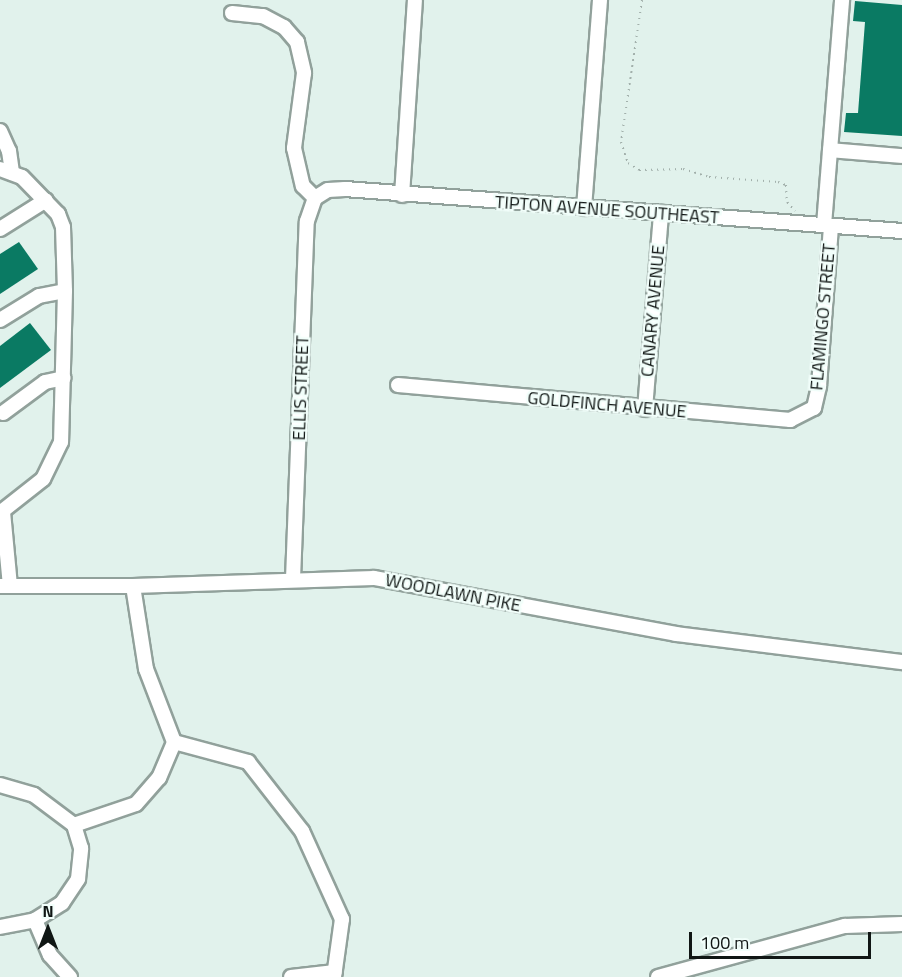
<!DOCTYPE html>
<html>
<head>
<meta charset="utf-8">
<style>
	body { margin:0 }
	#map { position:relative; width:902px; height:977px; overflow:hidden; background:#e1f2ec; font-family:"Titillium Web",sans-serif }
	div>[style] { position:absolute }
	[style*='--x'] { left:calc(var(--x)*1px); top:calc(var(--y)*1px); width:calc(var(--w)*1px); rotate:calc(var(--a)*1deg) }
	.building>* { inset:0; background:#0a7a63 }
	.path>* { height:2px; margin-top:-1px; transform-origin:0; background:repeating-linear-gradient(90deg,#a2b0ab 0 1.5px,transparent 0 6px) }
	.roads { filter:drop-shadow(2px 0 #91a19b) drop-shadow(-2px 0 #91a19b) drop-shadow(0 2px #91a19b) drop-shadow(0 -2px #91a19b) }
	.minor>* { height:14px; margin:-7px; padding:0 7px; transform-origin:7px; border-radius:7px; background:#fff }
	span { translate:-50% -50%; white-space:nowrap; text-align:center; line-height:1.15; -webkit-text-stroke:5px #f1fefa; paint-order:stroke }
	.street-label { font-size:18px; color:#101614 }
	.north { position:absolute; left:18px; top:899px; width:60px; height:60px; -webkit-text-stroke:4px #f1fefa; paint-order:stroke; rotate:0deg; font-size:16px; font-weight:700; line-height:24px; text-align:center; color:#101614 }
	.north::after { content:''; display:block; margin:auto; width:21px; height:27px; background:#101614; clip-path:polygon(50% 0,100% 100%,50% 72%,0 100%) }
	.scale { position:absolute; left:689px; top:932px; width:182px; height:27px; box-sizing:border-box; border:3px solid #101614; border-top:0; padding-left:8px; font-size:18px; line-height:21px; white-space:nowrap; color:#101614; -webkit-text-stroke:4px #f1fefa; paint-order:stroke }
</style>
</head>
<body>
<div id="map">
	<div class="building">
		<div style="clip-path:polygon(855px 1px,902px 5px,902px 136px,844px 132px,846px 113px,858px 113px,865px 22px,853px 21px)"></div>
		<div style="clip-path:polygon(19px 242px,38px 269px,0 294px,0 254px)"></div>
		<div style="clip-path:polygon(30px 323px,51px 350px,0 388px,0 346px)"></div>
	</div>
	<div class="path">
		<div style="--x:642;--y:0;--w:144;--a:98.4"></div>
		<div style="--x:621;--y:142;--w:22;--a:72"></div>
		<div style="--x:628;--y:163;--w:13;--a:32"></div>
		<div style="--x:639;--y:170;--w:44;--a:-1.3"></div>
		<div style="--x:683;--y:169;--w:27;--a:17"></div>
		<div style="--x:709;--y:177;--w:69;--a:4.1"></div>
		<div style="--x:778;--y:182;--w:9;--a:21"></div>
		<div style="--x:786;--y:185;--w:17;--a:87"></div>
		<div style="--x:787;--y:202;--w:12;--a:48"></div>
	</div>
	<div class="roads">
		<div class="minor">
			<div style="--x:232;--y:13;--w:31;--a:6"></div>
			<div style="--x:263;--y:16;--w:24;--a:28"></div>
			<div style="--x:284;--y:27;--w:20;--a:49"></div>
			<div style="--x:297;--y:42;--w:32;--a:77"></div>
			<div style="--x:304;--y:73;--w:76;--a:97.6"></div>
			<div style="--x:294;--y:148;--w:39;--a:77"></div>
			<div style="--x:303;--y:186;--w:17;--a:45"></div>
			<div style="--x:0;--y:131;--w:22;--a:66"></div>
			<div style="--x:9;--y:151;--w:22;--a:82"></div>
			<div style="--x:830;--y:150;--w:72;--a:4.8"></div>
			<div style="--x:0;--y:169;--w:23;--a:20"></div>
			<div style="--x:22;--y:177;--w:52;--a:45.8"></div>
			<div style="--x:58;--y:214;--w:14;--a:69"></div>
			<div style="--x:63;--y:227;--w:64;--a:88.2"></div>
			<div style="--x:65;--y:291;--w:151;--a:91.5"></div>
			<div style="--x:61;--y:442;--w:41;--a:115.9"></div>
			<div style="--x:43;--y:479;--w:55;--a:141.7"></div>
			<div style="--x:402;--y:195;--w:195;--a:-86.2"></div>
			<div style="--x:315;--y:198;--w:15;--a:-32"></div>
			<div style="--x:328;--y:190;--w:17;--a:-3"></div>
			<div style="--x:345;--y:189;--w:559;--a:4.31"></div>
			<div style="--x:584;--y:208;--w:209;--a:-85.6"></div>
			<div style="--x:824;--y:225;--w:226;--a:-85.4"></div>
			<div style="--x:0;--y:229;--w:54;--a:-32.2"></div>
			<div style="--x:0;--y:320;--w:46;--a:-31.6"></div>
			<div style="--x:39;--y:296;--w:26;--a:-11"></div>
			<div style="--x:398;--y:385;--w:394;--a:5.1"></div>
			<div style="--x:790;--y:420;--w:27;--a:-27"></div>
			<div style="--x:814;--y:408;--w:23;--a:-77"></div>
			<div style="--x:819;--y:386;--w:160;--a:-85.7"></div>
			<div style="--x:645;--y:409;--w:197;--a:-85.3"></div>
			<div style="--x:3;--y:413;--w:52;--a:-36.4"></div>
			<div style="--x:45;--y:382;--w:19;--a:-12"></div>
			<div style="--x:3;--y:512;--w:74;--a:84.6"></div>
			<div style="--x:293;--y:579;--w:358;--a:-87.8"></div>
			<div style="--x:307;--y:221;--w:24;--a:-71"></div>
			<div style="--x:0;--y:586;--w:133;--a:0"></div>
			<div style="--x:133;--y:586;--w:241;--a:-1.9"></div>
			<div style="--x:374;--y:578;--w:307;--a:10.5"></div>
			<div style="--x:676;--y:634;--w:228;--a:7.1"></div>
			<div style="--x:133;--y:586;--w:84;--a:81.1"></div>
			<div style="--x:146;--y:669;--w:78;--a:69"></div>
			<div style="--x:174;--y:742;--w:77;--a:15.1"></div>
			<div style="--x:248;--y:762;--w:88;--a:52"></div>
			<div style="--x:302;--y:831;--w:97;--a:65.6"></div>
			<div style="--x:342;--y:919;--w:59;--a:97.9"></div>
			<div style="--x:0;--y:785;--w:35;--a:16"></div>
			<div style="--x:34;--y:795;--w:50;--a:36.9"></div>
			<div style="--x:74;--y:825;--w:65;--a:-18.7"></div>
			<div style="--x:136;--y:804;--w:35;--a:-49"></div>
			<div style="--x:159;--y:778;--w:39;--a:-67"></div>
			<div style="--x:35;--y:920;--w:38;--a:67"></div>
			<div style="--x:50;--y:955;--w:30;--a:48"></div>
			<div style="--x:0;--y:927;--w:36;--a:-11"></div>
			<div style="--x:35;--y:920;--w:32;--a:-32"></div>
			<div style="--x:62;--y:903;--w:29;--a:-56"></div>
			<div style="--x:78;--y:879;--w:31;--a:-84"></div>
			<div style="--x:81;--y:848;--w:24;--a:-107"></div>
			<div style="--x:291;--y:977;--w:44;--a:-6.5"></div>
			<div style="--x:658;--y:977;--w:194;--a:-15.3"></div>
			<div style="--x:845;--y:926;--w:57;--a:-2"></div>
		</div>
	</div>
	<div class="street-label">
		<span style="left:607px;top:210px;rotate:4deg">TIPTON AVENUE SOUTHEAST</span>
		<span style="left:653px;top:311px;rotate:-85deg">CANARY AVENUE</span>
		<span style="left:823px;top:317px;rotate:-85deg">FLAMINGO STREET</span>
		<span style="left:301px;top:388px;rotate:-88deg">ELLIS STREET</span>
		<span style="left:607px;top:405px;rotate:5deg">GOLDFINCH AVENUE</span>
		<span style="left:453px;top:593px;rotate:11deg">WOODLAWN PIKE</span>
	</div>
	<div class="north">N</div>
	<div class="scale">100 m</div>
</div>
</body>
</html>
